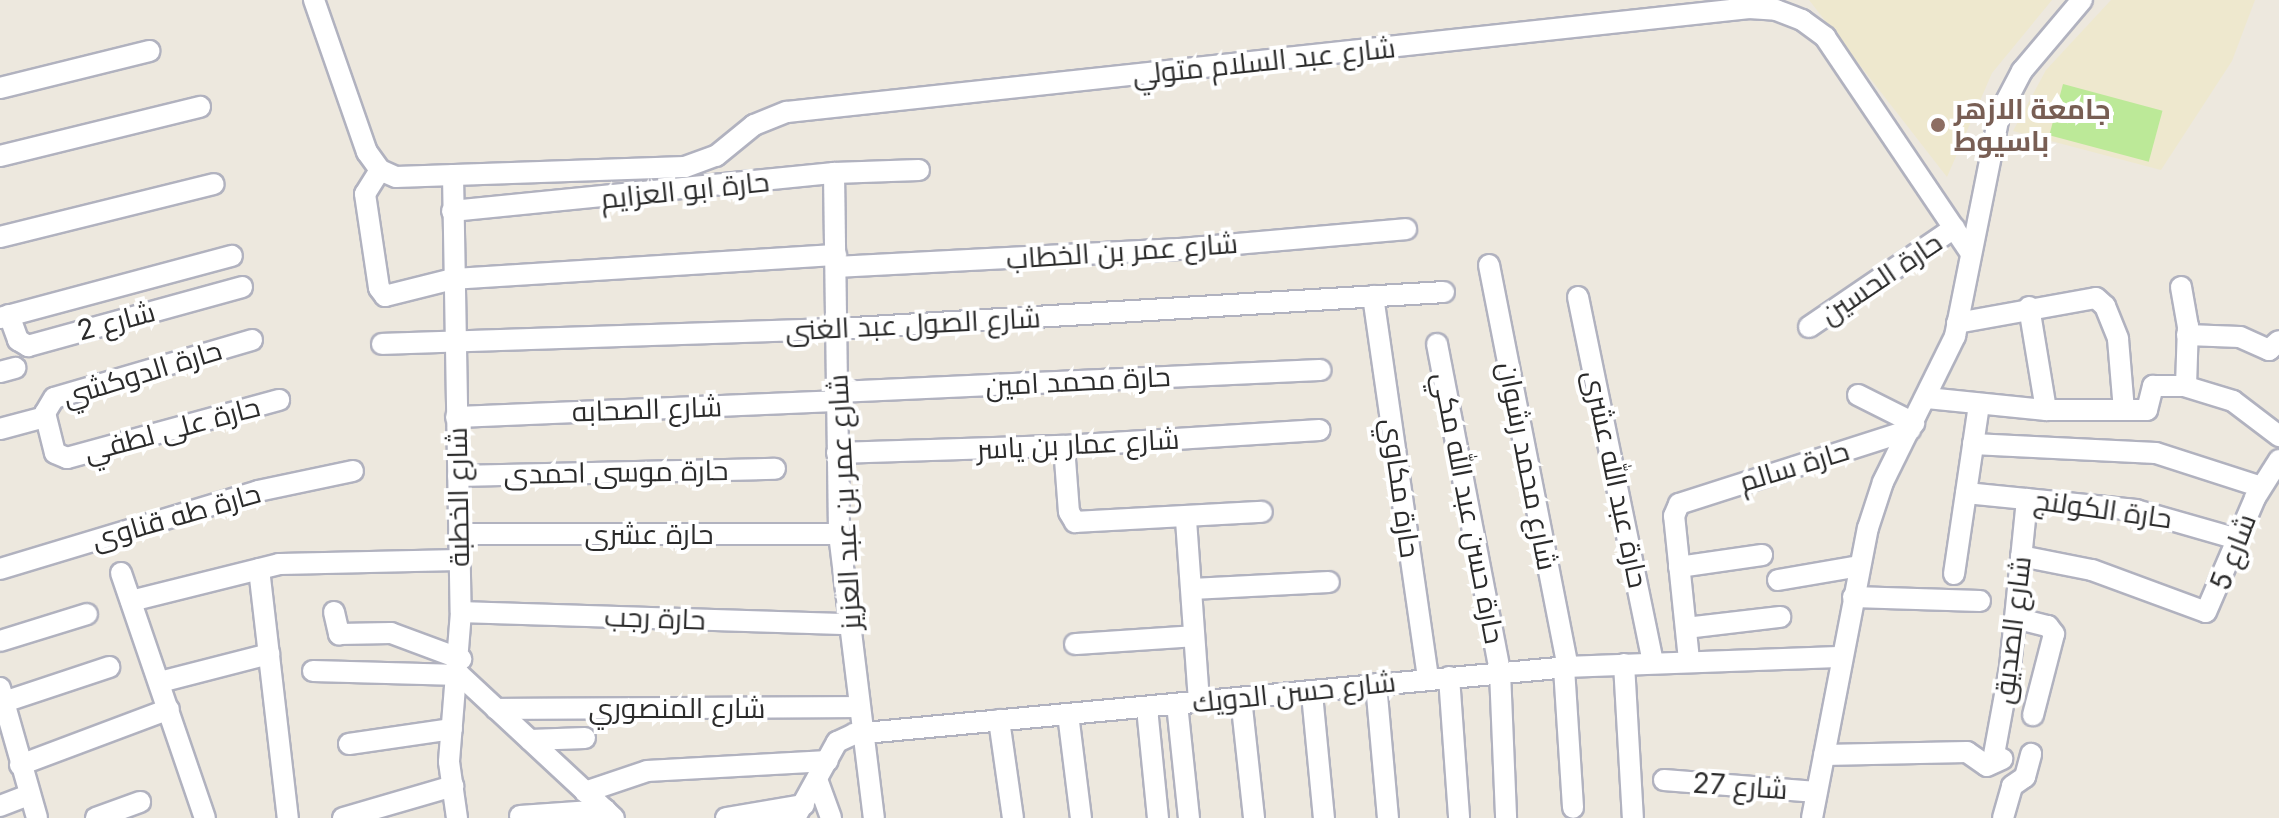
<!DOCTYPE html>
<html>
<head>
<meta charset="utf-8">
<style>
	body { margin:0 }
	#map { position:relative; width:2279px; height:818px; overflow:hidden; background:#ede8de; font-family:Inter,Cairo,sans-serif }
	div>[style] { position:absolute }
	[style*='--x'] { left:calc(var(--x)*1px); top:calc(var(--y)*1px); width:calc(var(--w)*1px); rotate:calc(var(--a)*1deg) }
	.education>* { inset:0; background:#eee8ce }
	.pitch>* { inset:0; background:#bce998; transform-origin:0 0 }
	.roads { filter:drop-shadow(2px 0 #b1b2bf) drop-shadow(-2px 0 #b1b2bf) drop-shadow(0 2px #b1b2bf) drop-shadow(0 -2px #b1b2bf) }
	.minor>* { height:20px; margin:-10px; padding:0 10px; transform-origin:10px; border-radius:10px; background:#fff }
	.dots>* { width:22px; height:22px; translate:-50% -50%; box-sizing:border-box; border:4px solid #fff; border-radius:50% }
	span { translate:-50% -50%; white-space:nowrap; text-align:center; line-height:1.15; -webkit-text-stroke:8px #fff; paint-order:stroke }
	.street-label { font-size:28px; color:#2b2b2b }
	.education-label { font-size:28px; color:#785e54; font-weight:700 }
	.left { translate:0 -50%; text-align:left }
</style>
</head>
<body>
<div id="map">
	<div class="education">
		<div style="clip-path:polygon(1809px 0,2052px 0,1992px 73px,1947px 177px)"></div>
		<div style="clip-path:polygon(2111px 0,2255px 0,2232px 61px,2161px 170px,2013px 131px,2046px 70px)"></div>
	</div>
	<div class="pitch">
		<div style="left:2063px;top:84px;width:103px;height:53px;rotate:15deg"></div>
	</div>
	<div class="roads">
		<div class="minor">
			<div style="--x:314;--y:0;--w:161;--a:70.8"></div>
			<div style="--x:367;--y:152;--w:22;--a:54"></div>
			<div style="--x:380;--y:170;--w:17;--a:24"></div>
			<div style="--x:396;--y:177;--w:289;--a:-2"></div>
			<div style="--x:685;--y:167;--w:33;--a:-20"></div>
			<div style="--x:716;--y:156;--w:49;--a:-39.2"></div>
			<div style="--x:754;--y:125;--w:35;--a:-22"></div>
			<div style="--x:787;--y:112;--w:968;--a:-6.17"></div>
			<div style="--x:1749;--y:8;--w:27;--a:4"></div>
			<div style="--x:1776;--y:10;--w:28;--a:21"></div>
			<div style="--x:1802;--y:20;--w:29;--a:36"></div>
			<div style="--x:1825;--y:37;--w:259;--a:56"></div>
			<div style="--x:0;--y:88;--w:154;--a:-13.9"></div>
			<div style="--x:0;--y:156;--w:206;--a:-13.8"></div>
			<div style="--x:380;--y:170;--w:28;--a:122"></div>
			<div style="--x:365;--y:194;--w:95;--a:81.5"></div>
			<div style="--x:379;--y:288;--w:10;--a:53"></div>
			<div style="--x:385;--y:296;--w:70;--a:-14"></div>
			<div style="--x:453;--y:279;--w:384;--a:-3.6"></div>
			<div style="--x:834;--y:173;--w:361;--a:89.2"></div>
			<div style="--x:839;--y:534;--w:286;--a:83"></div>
			<div style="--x:453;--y:175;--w:437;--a:89"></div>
			<div style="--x:461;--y:612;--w:150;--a:94.6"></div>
			<div style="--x:449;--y:762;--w:57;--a:81.9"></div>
			<div style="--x:452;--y:211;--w:384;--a:-5.7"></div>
			<div style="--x:834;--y:173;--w:85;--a:-2"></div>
			<div style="--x:0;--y:237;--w:220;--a:-13.9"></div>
			<div style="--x:1489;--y:265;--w:410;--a:78.9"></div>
			<div style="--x:836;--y:267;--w:343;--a:-3"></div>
			<div style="--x:1179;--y:249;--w:228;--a:-5"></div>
			<div style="--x:2181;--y:287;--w:40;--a:80"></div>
			<div style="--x:2188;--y:326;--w:60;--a:91.9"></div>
			<div style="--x:1373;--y:296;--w:387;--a:81.8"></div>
			<div style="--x:1578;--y:297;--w:372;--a:78.4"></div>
			<div style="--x:2029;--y:307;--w:104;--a:80.6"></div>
			<div style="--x:9;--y:315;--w:27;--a:70"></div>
			<div style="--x:18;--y:340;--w:12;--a:31"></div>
			<div style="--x:28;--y:346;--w:222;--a:-15.4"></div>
			<div style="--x:0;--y:318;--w:240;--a:-15"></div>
			<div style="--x:1957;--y:323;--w:141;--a:-10.2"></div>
			<div style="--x:2096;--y:298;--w:12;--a:42"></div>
			<div style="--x:2105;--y:306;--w:35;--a:68"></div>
			<div style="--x:2118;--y:339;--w:71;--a:85.2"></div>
			<div style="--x:1809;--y:327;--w:176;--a:-34.3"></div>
			<div style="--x:2187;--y:335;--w:53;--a:2.2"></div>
			<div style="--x:2240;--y:337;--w:32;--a:24"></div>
			<div style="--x:2269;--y:350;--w:13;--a:-42"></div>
			<div style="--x:252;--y:340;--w:206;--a:163.7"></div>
			<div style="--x:54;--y:398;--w:17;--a:121"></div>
			<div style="--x:45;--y:413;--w:41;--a:76"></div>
			<div style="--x:55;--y:453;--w:13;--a:23"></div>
			<div style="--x:67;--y:458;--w:220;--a:-15.3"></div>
			<div style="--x:382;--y:344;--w:456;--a:-1.9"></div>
			<div style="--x:838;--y:329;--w:607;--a:-3.49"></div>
			<div style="--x:1437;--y:344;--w:334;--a:79.1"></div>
			<div style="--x:1500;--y:672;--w:146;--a:87.6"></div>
			<div style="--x:0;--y:372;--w:16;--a:-15"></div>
			<div style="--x:837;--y:392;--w:484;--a:-2.6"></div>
			<div style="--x:1858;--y:395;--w:63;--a:26.6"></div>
			<div style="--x:1927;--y:398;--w:120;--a:5.8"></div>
			<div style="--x:2046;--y:410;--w:101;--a:0"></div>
			<div style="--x:2147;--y:410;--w:25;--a:-76"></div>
			<div style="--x:2153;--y:386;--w:31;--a:0"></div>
			<div style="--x:2184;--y:386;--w:51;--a:17"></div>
			<div style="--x:2233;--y:401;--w:58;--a:37.3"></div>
			<div style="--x:456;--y:417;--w:381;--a:-2.4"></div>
			<div style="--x:0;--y:429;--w:47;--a:-14.9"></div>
			<div style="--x:1973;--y:444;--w:183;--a:2.8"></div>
			<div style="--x:2156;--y:453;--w:110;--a:17.9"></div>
			<div style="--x:1064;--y:446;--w:66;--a:85.7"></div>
			<div style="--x:1069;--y:512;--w:12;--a:59"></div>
			<div style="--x:1075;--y:522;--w:187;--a:-3.1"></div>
			<div style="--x:837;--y:453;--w:227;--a:-1.8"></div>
			<div style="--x:1064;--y:446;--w:256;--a:-3.6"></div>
			<div style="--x:458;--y:476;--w:317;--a:-1.3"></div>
			<div style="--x:1966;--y:493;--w:171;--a:5.7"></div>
			<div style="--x:2136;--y:510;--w:105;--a:16"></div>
			<div style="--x:1186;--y:520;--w:182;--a:85.9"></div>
			<div style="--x:459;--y:534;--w:380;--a:0"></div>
			<div style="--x:2021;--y:556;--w:72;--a:11.2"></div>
			<div style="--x:2092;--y:570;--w:121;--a:20.2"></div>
			<div style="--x:2206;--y:612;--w:124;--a:-66.7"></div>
			<div style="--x:2255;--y:498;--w:45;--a:-57.7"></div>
			<div style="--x:1679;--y:567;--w:84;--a:-8.2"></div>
			<div style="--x:0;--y:569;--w:270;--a:-16.8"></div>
			<div style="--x:258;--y:491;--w:97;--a:-11.9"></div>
			<div style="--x:259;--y:569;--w:251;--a:83.4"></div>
			<div style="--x:121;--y:573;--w:259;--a:71.1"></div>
			<div style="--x:1954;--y:574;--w:172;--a:-81.6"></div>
			<div style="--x:1778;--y:580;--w:82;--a:-9.8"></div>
			<div style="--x:1192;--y:589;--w:137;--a:-2.9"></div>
			<div style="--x:1853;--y:597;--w:127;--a:1.8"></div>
			<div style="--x:131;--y:601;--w:153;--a:-14"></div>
			<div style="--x:279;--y:564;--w:181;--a:-1.3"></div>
			<div style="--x:334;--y:612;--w:23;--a:77"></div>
			<div style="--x:339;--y:634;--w:52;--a:-1.1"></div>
			<div style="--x:391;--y:633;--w:75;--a:20.4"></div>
			<div style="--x:461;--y:612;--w:387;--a:1.8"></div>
			<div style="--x:2015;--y:618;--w:34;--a:14"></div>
			<div style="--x:2048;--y:626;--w:10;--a:53"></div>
			<div style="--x:2054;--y:634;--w:84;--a:104.5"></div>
			<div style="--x:1686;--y:628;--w:95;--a:-6.7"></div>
			<div style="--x:0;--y:641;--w:91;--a:-17.2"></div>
			<div style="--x:1075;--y:644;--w:119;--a:-3.8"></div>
			<div style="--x:1689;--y:660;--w:145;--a:-95.9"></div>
			<div style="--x:1674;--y:516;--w:13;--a:-67"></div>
			<div style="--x:1679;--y:504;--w:243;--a:-17.8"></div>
			<div style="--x:1624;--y:664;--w:154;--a:86.7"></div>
			<div style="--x:1564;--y:668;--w:140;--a:86.3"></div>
			<div style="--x:313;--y:671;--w:147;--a:1.6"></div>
			<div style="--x:460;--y:675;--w:210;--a:42.9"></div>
			<div style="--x:1449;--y:677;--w:141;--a:85.9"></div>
			<div style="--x:160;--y:682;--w:113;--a:-14.4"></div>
			<div style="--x:1376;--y:684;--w:135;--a:84.9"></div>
			<div style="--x:0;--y:688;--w:135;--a:74.1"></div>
			<div style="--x:1312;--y:694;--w:125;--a:84.5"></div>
			<div style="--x:1241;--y:698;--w:121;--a:83.8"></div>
			<div style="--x:4;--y:702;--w:111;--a:-18.4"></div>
			<div style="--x:1177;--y:704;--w:115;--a:84"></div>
			<div style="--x:1147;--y:708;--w:111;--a:84.3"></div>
			<div style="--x:496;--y:709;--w:362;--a:-0.3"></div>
			<div style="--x:1068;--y:714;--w:105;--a:82.9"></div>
			<div style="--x:999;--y:720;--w:99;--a:81.9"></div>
			<div style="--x:530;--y:740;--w:55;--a:-2.1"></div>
			<div style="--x:349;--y:744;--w:104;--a:-8.3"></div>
			<div style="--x:1824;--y:755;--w:143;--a:-1.2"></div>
			<div style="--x:1967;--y:752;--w:24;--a:35"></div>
			<div style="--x:1987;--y:766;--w:17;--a:-25"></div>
			<div style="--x:1993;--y:760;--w:95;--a:-79.6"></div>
			<div style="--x:2010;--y:667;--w:169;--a:-84.2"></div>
			<div style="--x:20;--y:765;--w:159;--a:-20.6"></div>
			<div style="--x:1664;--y:780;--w:153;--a:4.5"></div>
			<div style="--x:818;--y:782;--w:38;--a:70"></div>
			<div style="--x:585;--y:792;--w:65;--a:-18.7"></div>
			<div style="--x:647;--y:771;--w:181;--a:-3.2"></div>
			<div style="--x:0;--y:806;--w:30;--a:-21"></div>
			<div style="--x:520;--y:816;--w:86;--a:-4"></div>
			<div style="--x:96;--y:818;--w:47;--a:-20"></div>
			<div style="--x:343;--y:818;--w:115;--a:-16.2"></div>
			<div style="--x:726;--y:818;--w:79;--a:-9.5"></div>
			<div style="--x:795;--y:818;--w:87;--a:-61.1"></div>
			<div style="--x:837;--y:742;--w:19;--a:-25"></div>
			<div style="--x:854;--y:734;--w:717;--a:-5.36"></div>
			<div style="--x:1568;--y:667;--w:274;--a:-2.1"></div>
			<div style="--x:1812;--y:818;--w:295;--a:-79.1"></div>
			<div style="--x:1868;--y:528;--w:48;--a:-71.9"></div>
			<div style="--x:1883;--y:482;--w:163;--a:-63.7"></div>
			<div style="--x:1955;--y:336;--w:225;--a:-78.7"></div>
			<div style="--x:1999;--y:115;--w:50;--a:-62.4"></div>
			<div style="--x:2022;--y:71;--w:93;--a:-49.8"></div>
			<div style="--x:2003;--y:818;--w:33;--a:-74"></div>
			<div style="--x:2012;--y:786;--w:16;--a:-35"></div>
			<div style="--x:2025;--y:777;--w:24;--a:-75"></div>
		</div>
	</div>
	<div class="dots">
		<div style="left:1938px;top:125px;background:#8d6e63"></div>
	</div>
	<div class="street-label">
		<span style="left:1264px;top:61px;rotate:-6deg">شارع عبد السلام متولي</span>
		<span style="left:685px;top:190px;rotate:-6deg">حارة ابو العزايم</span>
		<span style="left:1122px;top:251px;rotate:-4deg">شارع عمر بن الخطاب</span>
		<span style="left:1881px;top:278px;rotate:-34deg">حارة الحسين</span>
		<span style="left:116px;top:321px;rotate:-15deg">شارع 2</span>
		<span style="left:913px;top:324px;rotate:-3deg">شارع الصول عبد الغنى</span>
		<span style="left:142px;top:373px;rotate:-17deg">حارة الدوكشي</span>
		<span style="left:1078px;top:381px;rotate:-3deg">حارة محمد امين</span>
		<span style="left:647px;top:409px;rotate:-2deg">شارع الصحابه</span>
		<span style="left:172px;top:429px;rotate:-15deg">حارة على لطفي</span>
		<span style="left:1078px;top:444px;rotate:-3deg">شارع عمار بن ياسر</span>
		<span style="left:1528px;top:466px;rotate:79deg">شارع محمد رشوان</span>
		<span style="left:1794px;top:466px;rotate:-17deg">حارة سالم</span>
		<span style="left:616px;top:472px;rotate:-1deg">حارة موسى احمدى</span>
		<span style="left:1616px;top:479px;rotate:78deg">حارة عبد الله عشرى</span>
		<span style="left:1401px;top:488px;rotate:82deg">حارة مكاوي</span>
		<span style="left:458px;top:497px;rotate:-91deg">شارع الخطبة</span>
		<span style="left:844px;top:502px;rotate:-93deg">شارع عمر بن عبد العزيز</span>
		<span style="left:1469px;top:508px;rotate:79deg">حارة حسن عبد الله مكي</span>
		<span style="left:2103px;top:509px;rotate:8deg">حارة الكولنج</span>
		<span style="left:176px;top:516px;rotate:-16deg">حارة طه قناوى</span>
		<span style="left:649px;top:534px">حارة عشرى</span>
		<span style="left:2233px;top:552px;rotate:-69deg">شارع 5</span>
		<span style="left:655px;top:618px;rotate:2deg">حارة رجب</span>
		<span style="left:2012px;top:630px;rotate:-83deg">شارع الصديق</span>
		<span style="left:1294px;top:692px;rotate:-6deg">شارع حسن الدويك</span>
		<span style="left:677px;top:708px">شارع المنصوري</span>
		<span style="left:1740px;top:786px;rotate:4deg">شارع 27</span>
	</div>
	<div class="education-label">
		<span class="left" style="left:1954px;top:125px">جامعة الازهر<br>باسيوط</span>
	</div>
</div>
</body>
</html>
